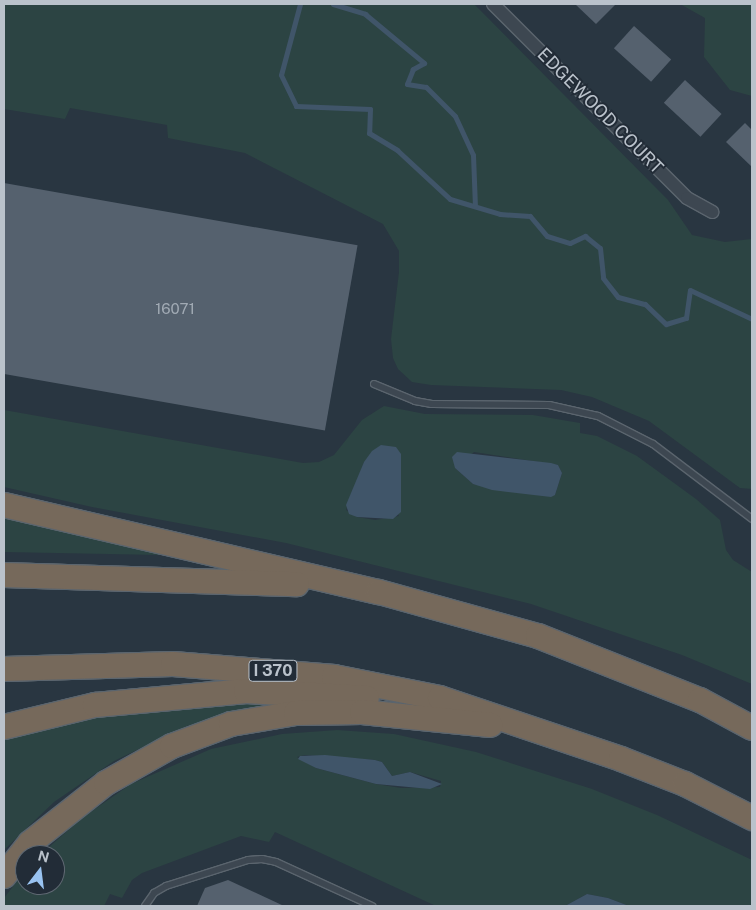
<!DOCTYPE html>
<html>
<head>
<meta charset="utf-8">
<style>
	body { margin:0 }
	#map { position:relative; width:756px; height:910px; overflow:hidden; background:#293641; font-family:"Public Sans",sans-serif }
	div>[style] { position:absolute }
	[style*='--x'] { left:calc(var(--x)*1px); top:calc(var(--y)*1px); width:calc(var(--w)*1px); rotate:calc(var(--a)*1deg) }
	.green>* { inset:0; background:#2c4443 }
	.water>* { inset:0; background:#405569 }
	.stream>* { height:5px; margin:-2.5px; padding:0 2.5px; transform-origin:2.5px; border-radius:2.5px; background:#405569 }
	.building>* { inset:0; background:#55616e; transform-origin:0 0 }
	.roads { filter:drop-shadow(1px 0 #5b656e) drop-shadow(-1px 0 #5b656e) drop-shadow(0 1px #5b656e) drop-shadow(0 -1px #5b656e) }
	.service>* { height:6px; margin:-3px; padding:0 3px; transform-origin:3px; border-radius:3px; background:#3d4751 }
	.minor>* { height:12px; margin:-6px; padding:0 6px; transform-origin:6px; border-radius:6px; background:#3d4751 }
	.motorway>* { height:24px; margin:-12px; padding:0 12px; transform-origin:12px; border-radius:12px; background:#76695b }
	span { translate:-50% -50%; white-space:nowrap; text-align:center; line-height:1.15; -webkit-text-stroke:4px #222c37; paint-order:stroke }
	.number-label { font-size:15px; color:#a1aab4 }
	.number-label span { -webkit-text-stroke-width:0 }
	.shield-label span { padding:1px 4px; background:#222c37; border:1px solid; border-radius:4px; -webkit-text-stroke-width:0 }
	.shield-label { font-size:16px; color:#bac2cb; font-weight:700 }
	.street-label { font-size:18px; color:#bac2cb }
	.frame { position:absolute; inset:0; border:5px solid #bac2cb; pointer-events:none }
	.north { position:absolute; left:15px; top:845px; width:50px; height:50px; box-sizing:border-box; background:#222c37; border:1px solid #5f6872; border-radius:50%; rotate:15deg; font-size:14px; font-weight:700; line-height:20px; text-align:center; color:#bac2cb }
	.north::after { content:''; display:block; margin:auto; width:18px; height:22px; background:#99c3f1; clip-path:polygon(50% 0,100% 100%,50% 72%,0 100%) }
</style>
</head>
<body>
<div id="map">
	<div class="green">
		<div style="clip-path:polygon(4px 4px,474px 4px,668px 200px,692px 235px,725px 242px,752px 239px,752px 489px,740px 488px,649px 421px,592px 397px,561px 390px,431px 385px,412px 382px,398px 369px,393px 358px,391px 339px,399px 272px,399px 251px,383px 224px,245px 153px,168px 138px,167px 125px,70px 108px,65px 119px,4px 109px)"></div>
		<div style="clip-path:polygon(680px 4px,752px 4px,752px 96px,730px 90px,704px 57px,705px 18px)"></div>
		<div style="clip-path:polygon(evenodd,384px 406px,425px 414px,533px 415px,580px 423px,580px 433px,597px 436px,637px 456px,696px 499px,720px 520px,726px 550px,733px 560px,752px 572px,752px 684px,682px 655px,531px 604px,286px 543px,92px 507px,4px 487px,4px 410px,303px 463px,319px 462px,334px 455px,362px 420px,384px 406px,474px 452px,558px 465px,562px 473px,555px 495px,473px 484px,455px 468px,474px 452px,384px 406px,364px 462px,399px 516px,375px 520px,357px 517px,346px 510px,364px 462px)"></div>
		<div style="clip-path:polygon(4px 517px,161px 552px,160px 555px,4px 552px)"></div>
		<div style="clip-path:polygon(254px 701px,269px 704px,187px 726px,114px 761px,54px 802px,4px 850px,4px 736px,66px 718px)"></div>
		<div style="clip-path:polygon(evenodd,337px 730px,394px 734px,476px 752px,592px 789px,657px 815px,752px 860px,752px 906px,629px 906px,608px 898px,587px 894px,565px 906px,436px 906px,275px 832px,269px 842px,241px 836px,142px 873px,132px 880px,122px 898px,110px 894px,104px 906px,4px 906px,4px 898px,25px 871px,25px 885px,55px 885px,55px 855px,40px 855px,82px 818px,131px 784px,211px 749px,282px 734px,337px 730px,305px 755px,375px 760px,382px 762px,392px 776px,410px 772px,441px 781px,440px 787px,401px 788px,376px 784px,316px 768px,297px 757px,305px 755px)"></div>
	</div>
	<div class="water">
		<div style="clip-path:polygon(381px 445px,396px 447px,401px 454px,401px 512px,393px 519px,357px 517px,349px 514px,346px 505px,364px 462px,372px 451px)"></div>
		<div style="clip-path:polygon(457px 452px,551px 463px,558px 465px,562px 473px,555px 495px,551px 497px,492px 490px,473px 484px,455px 468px,452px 457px)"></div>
		<div style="clip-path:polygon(325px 755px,375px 760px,382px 762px,392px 776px,410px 772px,442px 784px,430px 789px,376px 784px,316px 768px,298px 759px,300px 756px)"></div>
		<div style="clip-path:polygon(587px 894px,608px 898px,629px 906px,565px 906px)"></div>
	</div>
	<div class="stream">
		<div style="--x:300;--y:4;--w:73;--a:105"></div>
		<div style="--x:281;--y:75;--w:34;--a:64"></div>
		<div style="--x:296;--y:106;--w:74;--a:2.3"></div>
		<div style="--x:370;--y:109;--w:24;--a:92"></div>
		<div style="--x:369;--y:133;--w:33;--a:31"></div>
		<div style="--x:397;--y:150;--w:72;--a:42.8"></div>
		<div style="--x:450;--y:199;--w:52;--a:16.7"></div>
		<div style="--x:500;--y:214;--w:30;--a:4"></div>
		<div style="--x:530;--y:216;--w:26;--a:50"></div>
		<div style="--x:547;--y:236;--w:24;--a:17"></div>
		<div style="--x:570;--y:243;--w:17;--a:-25"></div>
		<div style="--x:585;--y:236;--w:19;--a:39"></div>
		<div style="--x:600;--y:248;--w:30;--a:84"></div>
		<div style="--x:603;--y:278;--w:24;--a:52"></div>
		<div style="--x:618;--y:297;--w:28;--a:15"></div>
		<div style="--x:645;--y:304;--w:29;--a:44"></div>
		<div style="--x:666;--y:324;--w:21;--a:-17"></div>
		<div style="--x:686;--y:318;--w:28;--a:-82"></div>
		<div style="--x:690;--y:290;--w:68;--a:25.1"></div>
		<div style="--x:333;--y:4;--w:34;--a:17"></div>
		<div style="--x:365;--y:14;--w:77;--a:39.7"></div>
		<div style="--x:424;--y:63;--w:13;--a:151"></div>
		<div style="--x:413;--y:69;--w:16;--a:112"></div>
		<div style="--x:407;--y:84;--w:19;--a:9"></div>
		<div style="--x:426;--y:87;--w:41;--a:45"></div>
		<div style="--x:455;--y:116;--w:43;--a:65.2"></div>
		<div style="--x:473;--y:155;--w:51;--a:87.8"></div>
	</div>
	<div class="building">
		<div style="clip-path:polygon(575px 4px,616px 4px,596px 24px)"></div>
		<div style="left:634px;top:26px;width:50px;height:30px;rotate:42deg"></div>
		<div style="left:685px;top:80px;width:50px;height:31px;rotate:43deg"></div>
		<div style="clip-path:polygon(745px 123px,752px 130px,752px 167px,726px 142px)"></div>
		<div style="left:4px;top:183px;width:359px;height:188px;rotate:10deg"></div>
		<div style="clip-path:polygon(228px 880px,284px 906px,197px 906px,205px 888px)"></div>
	</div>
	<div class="roads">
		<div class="service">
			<div style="--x:374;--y:384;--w:44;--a:22.5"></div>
			<div style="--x:415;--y:401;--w:17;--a:10"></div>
			<div style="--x:432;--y:404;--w:117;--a:0.5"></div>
			<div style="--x:549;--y:405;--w:50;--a:12.7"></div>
			<div style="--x:598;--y:416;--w:62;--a:27"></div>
			<div style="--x:653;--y:444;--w:124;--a:37.1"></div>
			<div style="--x:145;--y:906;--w:16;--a:-55"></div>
			<div style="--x:154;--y:893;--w:14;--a:-30"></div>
			<div style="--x:166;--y:886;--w:86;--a:-17.6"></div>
			<div style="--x:248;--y:860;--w:14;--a:-4"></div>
			<div style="--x:262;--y:859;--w:14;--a:12"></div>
			<div style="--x:276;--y:862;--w:106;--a:24.6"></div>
		</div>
		<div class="minor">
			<div style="--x:493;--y:4;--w:274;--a:45"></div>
			<div style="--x:687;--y:198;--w:29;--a:29"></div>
		</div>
		<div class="motorway">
			<div style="--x:4;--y:505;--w:385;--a:13.1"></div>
			<div style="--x:379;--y:592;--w:165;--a:15.5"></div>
			<div style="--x:538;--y:636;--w:174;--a:21.6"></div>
			<div style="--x:700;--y:700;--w:59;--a:28.3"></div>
			<div style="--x:4;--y:575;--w:293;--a:1.8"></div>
			<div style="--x:4;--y:669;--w:169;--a:-1.7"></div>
			<div style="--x:173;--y:664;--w:162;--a:4.6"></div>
			<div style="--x:334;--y:677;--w:108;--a:11.2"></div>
			<div style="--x:440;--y:698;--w:191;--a:18.6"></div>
			<div style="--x:621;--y:759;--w:69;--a:21.3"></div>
			<div style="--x:685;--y:784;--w:75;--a:26.9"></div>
			<div style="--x:4;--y:727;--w:94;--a:-13.6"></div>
			<div style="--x:95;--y:705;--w:152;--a:-5.3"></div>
			<div style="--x:246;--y:691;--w:121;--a:3.3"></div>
			<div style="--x:4;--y:876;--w:42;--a:-51.8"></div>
			<div style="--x:30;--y:843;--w:97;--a:-38.3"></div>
			<div style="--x:106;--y:783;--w:76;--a:-29.3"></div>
			<div style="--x:172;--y:746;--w:63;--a:-20.4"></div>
			<div style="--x:231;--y:724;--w:66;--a:-9.6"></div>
			<div style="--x:296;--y:713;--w:66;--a:-0.9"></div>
			<div style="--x:362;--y:712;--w:129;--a:5.8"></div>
		</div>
	</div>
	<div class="number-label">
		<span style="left:175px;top:309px">16071</span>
	</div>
	<div class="shield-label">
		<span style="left:273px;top:671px">I 370</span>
	</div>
	<div class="street-label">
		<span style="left:600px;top:111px;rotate:45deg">EDGEWOOD COURT</span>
	</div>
	<div class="frame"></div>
	<div class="north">N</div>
</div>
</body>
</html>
